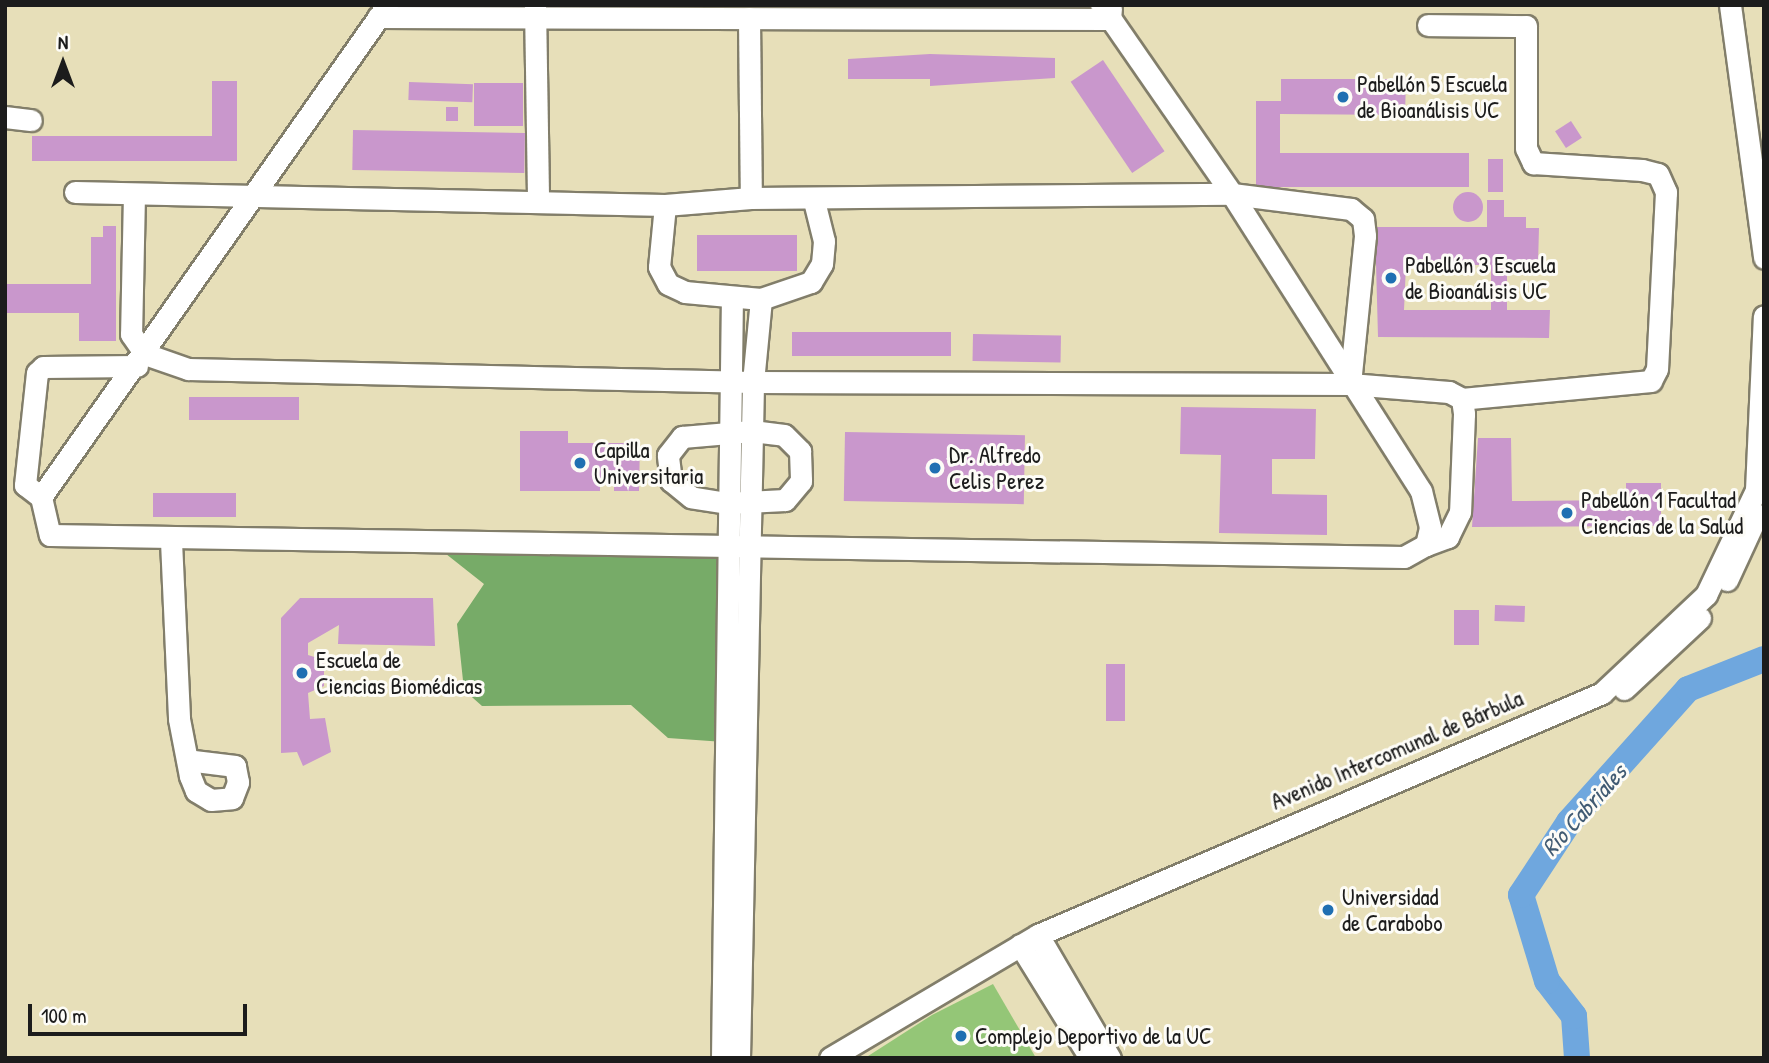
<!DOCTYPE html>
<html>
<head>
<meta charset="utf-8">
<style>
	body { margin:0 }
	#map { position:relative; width:1769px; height:1063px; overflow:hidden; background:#e7dfb9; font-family:"Patrick Hand",sans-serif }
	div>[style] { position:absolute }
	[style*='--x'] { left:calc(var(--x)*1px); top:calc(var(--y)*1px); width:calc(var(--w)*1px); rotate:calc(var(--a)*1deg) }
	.green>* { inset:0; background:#94c677 }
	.forest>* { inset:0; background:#77ab68 }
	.river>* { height:26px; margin:-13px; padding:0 13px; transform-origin:13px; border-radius:13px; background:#6fa7de }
	.building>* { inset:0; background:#c997cc; transform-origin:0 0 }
	.round { border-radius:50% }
	.roads { filter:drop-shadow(2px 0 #827e6a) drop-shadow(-2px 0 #827e6a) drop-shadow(0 2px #827e6a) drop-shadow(0 -2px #827e6a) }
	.minor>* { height:21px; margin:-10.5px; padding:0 10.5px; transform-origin:10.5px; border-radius:10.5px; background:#fff }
	.dots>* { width:19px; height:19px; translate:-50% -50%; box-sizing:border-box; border:4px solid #fdfcf7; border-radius:50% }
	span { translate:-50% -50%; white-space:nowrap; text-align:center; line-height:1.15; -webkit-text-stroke:6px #fdfcf7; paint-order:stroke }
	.poi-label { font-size:23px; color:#1c1c1c }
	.left { translate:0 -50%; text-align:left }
	.street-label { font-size:23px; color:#1c1c1c }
	.water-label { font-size:24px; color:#415b73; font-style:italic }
	.frame { position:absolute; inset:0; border:7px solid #1c1c1c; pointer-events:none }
	.north { position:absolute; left:28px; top:28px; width:70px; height:70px; -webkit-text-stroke:5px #fdfcf7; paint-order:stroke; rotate:0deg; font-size:19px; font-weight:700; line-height:28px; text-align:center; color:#1c1c1c }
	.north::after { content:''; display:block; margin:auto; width:24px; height:32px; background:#1c1c1c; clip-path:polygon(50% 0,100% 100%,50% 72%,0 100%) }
	.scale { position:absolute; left:28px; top:1004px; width:219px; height:32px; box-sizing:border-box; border:4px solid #1c1c1c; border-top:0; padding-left:9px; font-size:21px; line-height:24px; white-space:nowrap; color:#1c1c1c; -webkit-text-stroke:5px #fdfcf7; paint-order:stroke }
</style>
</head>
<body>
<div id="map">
	<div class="green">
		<div style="clip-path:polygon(993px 984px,1036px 1058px,865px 1058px,932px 1015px)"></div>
	</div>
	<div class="forest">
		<div style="clip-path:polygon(726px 547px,724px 742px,668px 738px,631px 705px,482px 706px,464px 690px,457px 624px,484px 584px,441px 550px)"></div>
	</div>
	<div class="river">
		<div style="--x:1577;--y:1058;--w:42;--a:-94.1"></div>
		<div style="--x:1574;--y:1016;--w:44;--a:-127.6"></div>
		<div style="--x:1547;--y:981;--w:90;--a:-106.8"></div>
		<div style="--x:1521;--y:895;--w:87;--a:-56.7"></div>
		<div style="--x:1569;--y:822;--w:178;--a:-48.2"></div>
		<div style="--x:1688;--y:689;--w:82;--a:-21.5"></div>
	</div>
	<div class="building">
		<div style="clip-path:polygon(930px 54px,1055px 58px,1055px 78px,930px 86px,930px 79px,848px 79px,848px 59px)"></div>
		<div style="left:1103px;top:60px;width:110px;height:39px;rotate:56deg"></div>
		<div style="clip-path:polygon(1281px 79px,1406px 79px,1405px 115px,1280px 114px,1280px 153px,1469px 153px,1469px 187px,1256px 187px,1256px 101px,1281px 101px)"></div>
		<div style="clip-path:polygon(212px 81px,237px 81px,237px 161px,32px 161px,32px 136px,212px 136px)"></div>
		<div style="left:409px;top:82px;width:64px;height:18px;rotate:2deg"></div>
		<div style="left:474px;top:83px;width:49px;height:43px"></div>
		<div style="left:446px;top:107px;width:12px;height:14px"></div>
		<div style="left:1571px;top:121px;width:20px;height:19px;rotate:57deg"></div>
		<div style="left:353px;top:130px;width:172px;height:40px;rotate:1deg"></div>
		<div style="left:1488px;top:159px;width:15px;height:33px"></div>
		<div class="round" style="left:1453px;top:192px;width:30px;height:30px"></div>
		<div style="clip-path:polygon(evenodd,1487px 200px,1504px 200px,1504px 217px,1526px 217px,1526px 228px,1539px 228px,1538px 265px,1507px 265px,1507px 310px,1550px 310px,1549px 338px,1378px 337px,1375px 227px,1487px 227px,1487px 200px,1406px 265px,1491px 265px,1491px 310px,1404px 310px,1406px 265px)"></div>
		<div style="clip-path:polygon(103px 226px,116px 226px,116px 341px,79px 341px,79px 313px,5px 313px,5px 284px,91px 284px,91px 237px,103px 237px)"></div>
		<div style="left:697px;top:235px;width:100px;height:36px"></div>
		<div style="left:951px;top:332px;width:24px;height:159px;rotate:90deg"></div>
		<div style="left:973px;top:334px;width:88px;height:27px;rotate:1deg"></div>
		<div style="left:299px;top:397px;width:23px;height:110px;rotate:90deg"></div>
		<div style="clip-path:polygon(1181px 407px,1316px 409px,1315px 459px,1272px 459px,1272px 494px,1327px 495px,1327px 535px,1219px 533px,1221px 455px,1180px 454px)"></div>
		<div style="clip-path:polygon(520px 431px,568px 431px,568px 443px,640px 443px,639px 491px,614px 491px,614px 482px,600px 482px,600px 491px,520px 491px)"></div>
		<div style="left:845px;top:432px;width:180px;height:69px;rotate:1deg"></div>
		<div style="clip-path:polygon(1478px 438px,1511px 438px,1512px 501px,1626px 500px,1626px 483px,1661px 483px,1661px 526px,1472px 527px)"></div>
		<div style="left:236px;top:493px;width:24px;height:83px;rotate:90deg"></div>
		<div style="clip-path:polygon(300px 598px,433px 598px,435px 646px,338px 644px,339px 625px,308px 643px,308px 655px,324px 660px,324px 686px,308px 693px,310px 719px,325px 718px,331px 752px,303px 766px,297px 752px,281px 753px,281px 618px)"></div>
		<div style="left:1495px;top:605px;width:30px;height:16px;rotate:2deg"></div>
		<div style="left:1454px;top:610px;width:25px;height:35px"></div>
		<div style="left:1106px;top:664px;width:19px;height:57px"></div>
	</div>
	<div class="roads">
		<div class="minor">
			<div style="--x:387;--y:5;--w:601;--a:125.12"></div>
			<div style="--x:41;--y:497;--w:39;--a:77"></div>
			<div style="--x:50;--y:535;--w:1354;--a:0.93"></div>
			<div style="--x:1404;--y:557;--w:25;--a:-29"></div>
			<div style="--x:1426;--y:545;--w:18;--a:-77"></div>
			<div style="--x:1430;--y:527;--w:37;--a:-104"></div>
			<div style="--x:1421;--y:491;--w:352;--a:-122.5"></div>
			<div style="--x:1232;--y:194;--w:230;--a:-124.7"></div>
			<div style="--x:535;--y:5;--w:196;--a:89.1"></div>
			<div style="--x:1730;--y:5;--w:255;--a:82.3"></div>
			<div style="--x:378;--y:17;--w:732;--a:0.16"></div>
			<div style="--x:1110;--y:19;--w:11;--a:-85"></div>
			<div style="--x:749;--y:18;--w:180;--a:89.4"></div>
			<div style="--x:1428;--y:25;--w:98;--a:0.6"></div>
			<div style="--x:1526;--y:26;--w:122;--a:90"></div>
			<div style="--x:1526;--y:148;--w:17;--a:65"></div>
			<div style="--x:1533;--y:163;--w:109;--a:3.7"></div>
			<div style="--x:1642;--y:170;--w:16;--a:14"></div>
			<div style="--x:1658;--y:174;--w:20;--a:66"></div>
			<div style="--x:1666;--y:192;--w:177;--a:92.9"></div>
			<div style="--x:1657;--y:369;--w:13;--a:117"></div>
			<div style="--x:1651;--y:381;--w:190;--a:174.6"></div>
			<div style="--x:5;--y:117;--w:26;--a:7"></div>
			<div style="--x:75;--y:192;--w:590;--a:1.26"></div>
			<div style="--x:665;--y:205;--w:86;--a:-4.7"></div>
			<div style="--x:751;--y:198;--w:481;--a:-0.5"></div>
			<div style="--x:1232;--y:194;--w:120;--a:7.2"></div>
			<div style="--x:1351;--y:209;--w:16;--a:40"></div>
			<div style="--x:1363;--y:219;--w:17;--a:83"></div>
			<div style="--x:1365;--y:236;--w:149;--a:95.8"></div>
			<div style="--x:134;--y:194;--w:140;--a:91.2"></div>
			<div style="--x:131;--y:334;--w:24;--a:55"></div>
			<div style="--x:145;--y:354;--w:46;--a:19.2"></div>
			<div style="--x:188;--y:369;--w:565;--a:1.32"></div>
			<div style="--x:753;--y:382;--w:597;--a:0.19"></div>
			<div style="--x:1350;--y:384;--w:99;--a:4.6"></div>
			<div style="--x:1449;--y:392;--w:15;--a:28"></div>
			<div style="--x:1462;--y:399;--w:15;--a:82"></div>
			<div style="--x:1464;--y:414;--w:98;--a:92.3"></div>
			<div style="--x:1460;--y:512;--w:28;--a:116"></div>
			<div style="--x:1448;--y:537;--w:23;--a:160"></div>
			<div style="--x:665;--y:205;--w:62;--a:95.5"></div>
			<div style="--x:659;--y:267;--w:19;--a:62"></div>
			<div style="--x:668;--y:284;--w:19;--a:25"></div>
			<div style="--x:685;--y:292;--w:76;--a:5.3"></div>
			<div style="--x:761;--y:299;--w:53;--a:-18.8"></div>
			<div style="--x:811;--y:282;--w:21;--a:-59"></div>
			<div style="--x:822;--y:264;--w:23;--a:-85"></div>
			<div style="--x:824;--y:241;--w:41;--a:-104"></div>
			<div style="--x:752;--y:431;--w:32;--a:7"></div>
			<div style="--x:784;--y:435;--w:23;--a:45"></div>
			<div style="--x:800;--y:451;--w:30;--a:88"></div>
			<div style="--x:801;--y:481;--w:25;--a:130"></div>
			<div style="--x:785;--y:500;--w:58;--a:177"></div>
			<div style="--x:727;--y:503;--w:36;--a:-171"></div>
			<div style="--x:691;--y:497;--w:26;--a:-141"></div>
			<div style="--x:671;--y:481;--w:26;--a:-97"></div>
			<div style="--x:668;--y:455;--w:23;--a:-52"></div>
			<div style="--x:682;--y:437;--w:70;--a:-4.9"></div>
			<div style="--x:41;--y:497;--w:20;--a:-143"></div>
			<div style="--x:25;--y:485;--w:113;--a:-83.9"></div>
			<div style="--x:37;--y:373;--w:8;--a:-45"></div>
			<div style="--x:43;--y:367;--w:94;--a:-0.6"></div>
			<div style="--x:171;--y:541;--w:178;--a:87.4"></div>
			<div style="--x:179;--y:719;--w:58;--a:79.1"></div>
			<div style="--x:190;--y:776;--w:16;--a:68"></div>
			<div style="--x:196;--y:791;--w:17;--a:31"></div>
			<div style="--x:211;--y:800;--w:21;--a:-5"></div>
			<div style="--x:232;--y:798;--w:17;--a:-69"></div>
			<div style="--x:238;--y:782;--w:16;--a:-101"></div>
			<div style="--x:235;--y:766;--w:48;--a:-172.9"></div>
			<div style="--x:1727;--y:580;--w:72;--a:-65.2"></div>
			<div style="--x:1624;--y:689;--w:104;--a:-43.1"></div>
			<div style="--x:1038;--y:935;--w:143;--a:59.7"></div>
			<div style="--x:1020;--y:945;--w:133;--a:58.2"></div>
			<div style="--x:722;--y:1058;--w:760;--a:-89.25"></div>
			<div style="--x:739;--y:1058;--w:676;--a:-88.81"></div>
			<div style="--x:753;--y:382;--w:83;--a:-84.5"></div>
			<div style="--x:830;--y:1058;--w:242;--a:-30.6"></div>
			<div style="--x:1038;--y:935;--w:614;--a:-23.22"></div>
			<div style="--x:1602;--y:693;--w:143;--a:-43.3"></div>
			<div style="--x:1706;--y:595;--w:116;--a:-64.5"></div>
			<div style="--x:1756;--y:490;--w:174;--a:-87.4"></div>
		</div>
	</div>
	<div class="dots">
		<div style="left:1343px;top:97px;background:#1f6fb2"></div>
		<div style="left:1391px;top:278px;background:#1f6fb2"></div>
		<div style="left:580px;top:463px;background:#1f6fb2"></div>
		<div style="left:935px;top:468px;background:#1f6fb2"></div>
		<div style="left:1567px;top:513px;background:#1f6fb2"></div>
		<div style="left:302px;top:673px;background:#1f6fb2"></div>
		<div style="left:1328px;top:910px;background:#1f6fb2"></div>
		<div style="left:961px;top:1036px;background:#1f6fb2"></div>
	</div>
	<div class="poi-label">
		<span class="left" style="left:1357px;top:97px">Pabellón 5 Escuela<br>de Bioanálisis UC</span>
		<span class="left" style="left:1405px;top:278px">Pabellón 3 Escuela<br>de Bioanálisis UC</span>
		<span class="left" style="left:594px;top:463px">Capilla<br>Universitaria</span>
		<span class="left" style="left:949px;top:468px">Dr. Alfredo<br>Celis Perez</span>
		<span class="left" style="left:1581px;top:513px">Pabellón 1 Facultad<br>Ciencias de la Salud</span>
		<span class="left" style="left:316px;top:673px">Escuela de<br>Ciencias Biomédicas</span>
		<span class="left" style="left:1342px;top:910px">Universidad<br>de Carabobo</span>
		<span class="left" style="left:975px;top:1036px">Complejo Deportivo de la UC</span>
	</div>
	<div class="street-label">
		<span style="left:1397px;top:750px;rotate:-23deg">Avenido Intercomunal de Bárbula</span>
	</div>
	<div class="water-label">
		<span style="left:1584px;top:810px;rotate:-48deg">Río Cabriales</span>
	</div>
	<div class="frame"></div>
	<div class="north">N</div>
	<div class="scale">100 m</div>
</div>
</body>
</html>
